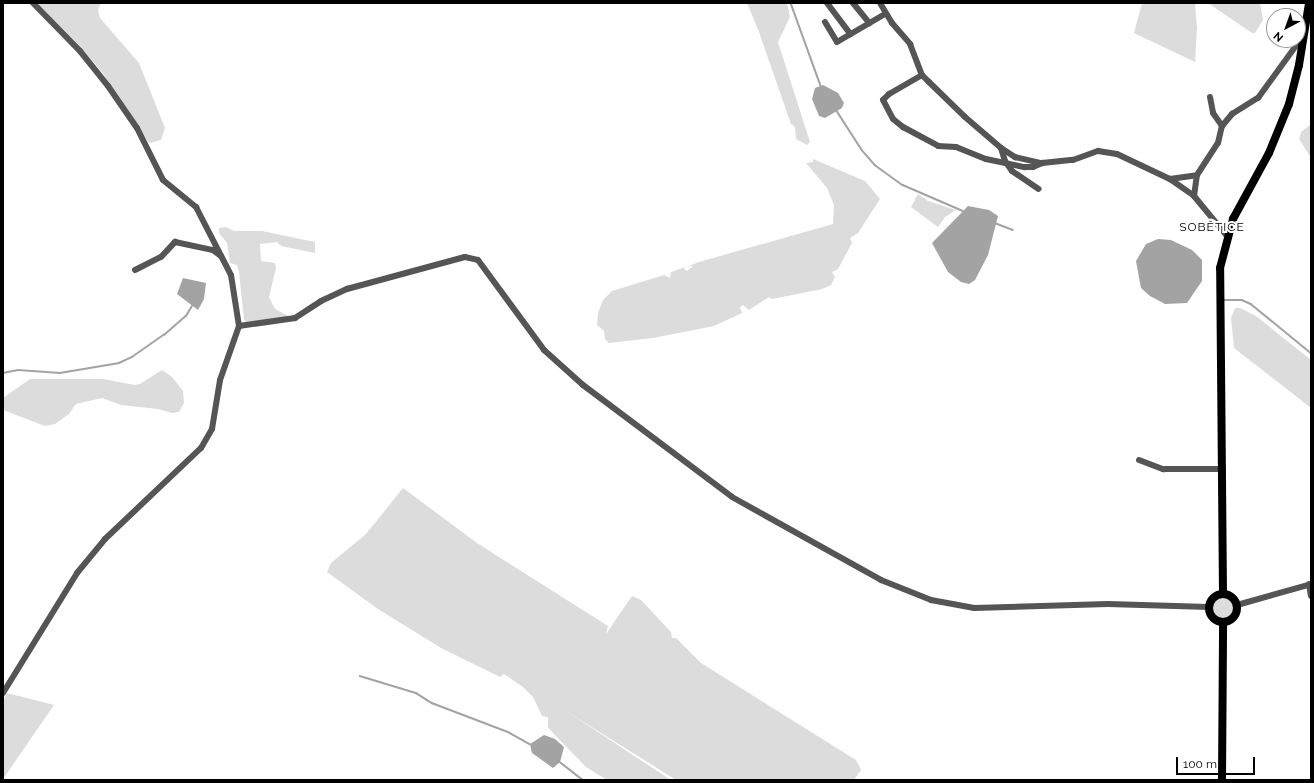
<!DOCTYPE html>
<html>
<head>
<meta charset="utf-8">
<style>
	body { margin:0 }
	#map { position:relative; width:1314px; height:783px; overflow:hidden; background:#fff; font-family:Raleway,sans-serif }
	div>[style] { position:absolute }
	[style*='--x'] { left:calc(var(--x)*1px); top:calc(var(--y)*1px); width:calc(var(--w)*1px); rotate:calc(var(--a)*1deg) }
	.green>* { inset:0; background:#dcdcdc }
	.round { border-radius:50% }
	.water>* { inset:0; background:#a3a3a3 }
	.stream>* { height:1.5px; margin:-0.75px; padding:0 0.75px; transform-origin:0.75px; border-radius:0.75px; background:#a3a3a3 }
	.minor>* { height:6px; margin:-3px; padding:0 3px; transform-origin:3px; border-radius:3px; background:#555 }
	.major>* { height:8px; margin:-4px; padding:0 4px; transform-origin:4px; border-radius:4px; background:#000 }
	.major>.ring { margin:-4px; padding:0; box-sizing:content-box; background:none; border:8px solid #000; border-radius:50% }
	span { translate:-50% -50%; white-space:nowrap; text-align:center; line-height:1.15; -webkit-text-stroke:4px #fff; paint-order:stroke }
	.quarter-label { font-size:12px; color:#000; letter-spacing:1px }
	.frame { position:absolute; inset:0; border:4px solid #000; pointer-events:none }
	.north { position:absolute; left:1266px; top:8px; width:40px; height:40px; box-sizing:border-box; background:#fff; border:1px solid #999; border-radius:50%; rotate:221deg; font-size:11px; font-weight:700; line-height:16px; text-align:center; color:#000 }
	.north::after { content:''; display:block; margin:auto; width:14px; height:18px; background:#000; clip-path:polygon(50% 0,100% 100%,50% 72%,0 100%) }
	.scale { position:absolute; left:1176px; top:757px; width:79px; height:18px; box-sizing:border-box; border:2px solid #000; border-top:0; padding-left:5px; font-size:12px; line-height:14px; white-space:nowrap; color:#000; -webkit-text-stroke:3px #fff; paint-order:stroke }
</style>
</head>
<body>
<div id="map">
	<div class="green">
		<div style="clip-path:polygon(36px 3px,101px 3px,98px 10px,100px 18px,139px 63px,165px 128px,161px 140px,149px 143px,102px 72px,79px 45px)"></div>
		<div style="clip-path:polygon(747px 3px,787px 3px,790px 17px,778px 42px,810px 142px,807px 145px,796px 139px,795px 127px,791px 124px,759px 32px)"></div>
		<div style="clip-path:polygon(1142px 3px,1195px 3px,1197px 28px,1195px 62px,1134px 33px)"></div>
		<div style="clip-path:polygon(1208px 3px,1260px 3px,1263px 20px,1255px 33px,1252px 33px)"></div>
		<div style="clip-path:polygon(1311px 124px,1311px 158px,1299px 139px,1301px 132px)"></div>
		<div style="clip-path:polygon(813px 159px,865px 181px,880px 199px,858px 233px,850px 238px,852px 243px,838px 269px,832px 272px,835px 277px,831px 285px,822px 289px,772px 299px,769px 297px,749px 310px,743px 305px,740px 307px,742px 313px,714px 326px,653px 338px,609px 343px,605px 339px,604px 331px,597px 325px,598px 313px,603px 300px,612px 291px,664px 275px,670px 278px,671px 272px,685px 267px,684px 269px,687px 271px,693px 266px,686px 267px,699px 262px,833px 224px,834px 205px,827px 188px,806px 163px,813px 162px)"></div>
		<div style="clip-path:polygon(918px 194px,928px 201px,956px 210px,945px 217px,938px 227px,911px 207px)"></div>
		<div style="clip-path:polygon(226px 227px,234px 231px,262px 231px,315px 242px,315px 253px,281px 246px,277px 242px,260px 244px,261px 261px,275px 263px,276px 268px,269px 297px,275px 309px,288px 316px,286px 318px,246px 322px,244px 320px,239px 272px,237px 265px,230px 263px,227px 243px,219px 233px,219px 228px)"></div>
		<div style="clip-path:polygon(1235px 308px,1240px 308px,1256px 316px,1311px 360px,1311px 408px,1234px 348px,1231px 318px)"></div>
		<div style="clip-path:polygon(162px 370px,172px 377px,183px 391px,184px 403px,179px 412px,172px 413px,158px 409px,121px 405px,102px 398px,76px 404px,69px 414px,55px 424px,45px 426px,3px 410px,3px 398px,30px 379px,103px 379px,135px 385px,140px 384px)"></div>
		<div style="clip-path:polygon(403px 488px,477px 543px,608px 626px,606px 634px,632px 596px,641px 600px,671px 632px,672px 638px,676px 638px,701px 663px,856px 760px,861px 770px,854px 780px,676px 780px,566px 711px,671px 780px,607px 780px,586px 767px,552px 732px,548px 727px,548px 717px,542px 716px,533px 697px,523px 687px,504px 674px,500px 677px,441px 648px,378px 609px,327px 572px,331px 563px,366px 534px)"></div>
		<div class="round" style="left:1212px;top:597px;width:22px;height:22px"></div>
		<div style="clip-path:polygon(7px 693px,54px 705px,3px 779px,3px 701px)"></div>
	</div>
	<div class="water">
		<div style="clip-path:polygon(823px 85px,838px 93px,844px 103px,842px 108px,825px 118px,819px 116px,812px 99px,815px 88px)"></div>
		<div style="clip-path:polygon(968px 206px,989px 210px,998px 216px,988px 255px,975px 280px,969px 284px,961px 282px,948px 272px,932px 243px)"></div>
		<div style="clip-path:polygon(1158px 239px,1171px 240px,1192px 250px,1202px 260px,1202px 281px,1187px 303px,1165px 304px,1150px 296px,1141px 288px,1136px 261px,1146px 244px)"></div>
		<div style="clip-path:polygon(183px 278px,206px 283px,204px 299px,198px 310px,177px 294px)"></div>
		<div style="clip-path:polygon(544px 735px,555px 739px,564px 747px,560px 762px,553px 768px,532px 753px,531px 749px,530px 744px)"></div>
	</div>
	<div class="stream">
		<div style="--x:791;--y:3;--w:88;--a:70.1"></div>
		<div style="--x:837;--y:111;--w:46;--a:57.3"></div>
		<div style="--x:862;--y:150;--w:20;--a:49"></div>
		<div style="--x:875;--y:165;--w:34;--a:36"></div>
		<div style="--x:903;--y:185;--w:65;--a:23.4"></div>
		<div style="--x:995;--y:223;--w:19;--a:21"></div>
		<div style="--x:1224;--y:300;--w:18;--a:0"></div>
		<div style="--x:1242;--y:300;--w:10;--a:24"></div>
		<div style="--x:1251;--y:304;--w:77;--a:39.2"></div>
		<div style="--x:3;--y:373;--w:15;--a:-11"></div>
		<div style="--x:18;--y:370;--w:42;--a:4.1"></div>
		<div style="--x:60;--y:373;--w:60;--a:-9.6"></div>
		<div style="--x:119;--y:363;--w:14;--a:-25"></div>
		<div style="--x:132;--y:357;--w:39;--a:-35"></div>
		<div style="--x:164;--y:335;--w:29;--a:-41"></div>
		<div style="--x:186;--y:316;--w:12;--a:-59"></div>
		<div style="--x:360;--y:676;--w:59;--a:16.9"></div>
		<div style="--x:416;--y:693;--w:19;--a:32"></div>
		<div style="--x:432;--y:703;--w:81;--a:20.9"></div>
		<div style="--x:508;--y:732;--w:25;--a:29"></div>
		<div style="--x:560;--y:762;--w:29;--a:38"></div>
	</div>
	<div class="minor">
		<div style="--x:33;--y:3;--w:67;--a:45.6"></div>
		<div style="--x:80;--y:51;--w:45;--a:51.3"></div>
		<div style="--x:108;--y:86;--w:51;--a:55.4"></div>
		<div style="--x:137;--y:128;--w:58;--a:63.4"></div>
		<div style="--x:163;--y:180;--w:43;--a:39.3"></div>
		<div style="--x:196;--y:207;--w:76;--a:62.8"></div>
		<div style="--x:231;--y:275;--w:52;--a:81.1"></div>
		<div style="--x:827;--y:3;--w:39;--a:53"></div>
		<div style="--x:853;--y:3;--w:26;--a:51"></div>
		<div style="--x:880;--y:3;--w:23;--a:59"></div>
		<div style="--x:892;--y:23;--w:28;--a:49"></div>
		<div style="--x:910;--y:44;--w:33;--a:69"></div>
		<div style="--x:922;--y:75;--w:10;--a:45"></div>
		<div style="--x:929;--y:82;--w:50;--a:44.2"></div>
		<div style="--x:965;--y:117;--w:48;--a:40.7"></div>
		<div style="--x:1001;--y:148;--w:17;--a:33"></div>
		<div style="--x:1015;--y:157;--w:28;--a:13"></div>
		<div style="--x:1042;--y:163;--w:31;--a:-6"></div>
		<div style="--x:1073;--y:160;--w:27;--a:-20"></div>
		<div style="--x:1098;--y:151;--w:19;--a:9"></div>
		<div style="--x:1117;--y:154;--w:59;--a:25.3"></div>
		<div style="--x:1170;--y:179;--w:29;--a:35"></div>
		<div style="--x:1194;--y:196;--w:52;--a:50.5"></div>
		<div style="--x:825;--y:22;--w:23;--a:59"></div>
		<div style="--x:837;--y:42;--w:56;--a:-30.3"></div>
		<div style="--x:922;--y:75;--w:38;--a:150"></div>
		<div style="--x:889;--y:94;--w:8;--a:135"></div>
		<div style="--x:883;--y:100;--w:21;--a:62"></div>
		<div style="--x:893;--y:119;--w:13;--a:39"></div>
		<div style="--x:903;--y:127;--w:40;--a:28"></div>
		<div style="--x:938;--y:146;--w:18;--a:3"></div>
		<div style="--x:956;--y:147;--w:32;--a:22"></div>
		<div style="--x:986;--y:159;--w:40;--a:12"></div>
		<div style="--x:1025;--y:167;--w:8;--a:0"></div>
		<div style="--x:1033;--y:167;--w:10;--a:-24"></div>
		<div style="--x:1210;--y:97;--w:16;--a:79"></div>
		<div style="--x:1213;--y:113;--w:16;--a:55"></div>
		<div style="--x:1001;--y:148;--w:14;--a:73"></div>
		<div style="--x:1005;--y:161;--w:12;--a:55"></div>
		<div style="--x:1012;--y:171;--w:32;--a:34"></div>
		<div style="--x:1170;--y:179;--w:27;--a:-8"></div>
		<div style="--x:1194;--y:196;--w:21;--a:-82"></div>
		<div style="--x:1197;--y:175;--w:38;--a:-57"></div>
		<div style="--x:1218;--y:143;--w:17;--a:-77"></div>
		<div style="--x:1222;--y:126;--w:16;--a:-50"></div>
		<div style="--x:1232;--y:114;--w:31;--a:-32"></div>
		<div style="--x:1258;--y:98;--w:77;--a:-54"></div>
		<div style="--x:135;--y:270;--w:29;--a:-27"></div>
		<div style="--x:161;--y:257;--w:21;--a:-47"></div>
		<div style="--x:175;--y:242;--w:39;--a:12"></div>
		<div style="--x:213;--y:250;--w:10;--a:37"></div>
		<div style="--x:1139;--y:460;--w:26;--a:21"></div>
		<div style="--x:1163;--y:469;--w:60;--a:0"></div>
		<div style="--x:1309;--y:584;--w:12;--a:81"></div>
		<div style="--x:1237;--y:605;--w:77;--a:-15.8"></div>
		<div style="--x:3;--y:693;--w:141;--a:-58.3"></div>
		<div style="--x:77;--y:573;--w:44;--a:-50.5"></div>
		<div style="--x:105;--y:539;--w:132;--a:-43.5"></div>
		<div style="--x:201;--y:448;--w:22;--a:-60"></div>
		<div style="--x:212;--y:429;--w:50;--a:-80.7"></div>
		<div style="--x:220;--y:380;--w:57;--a:-70.6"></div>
		<div style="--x:239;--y:326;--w:57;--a:-8.1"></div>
		<div style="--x:295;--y:318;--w:31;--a:-33"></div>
		<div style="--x:321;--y:301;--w:29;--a:-25"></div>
		<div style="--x:347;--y:289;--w:122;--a:-15.2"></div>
		<div style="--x:465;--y:257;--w:13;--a:13"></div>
		<div style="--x:478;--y:260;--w:112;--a:53.7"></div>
		<div style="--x:544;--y:350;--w:52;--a:41.9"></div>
		<div style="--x:583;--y:385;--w:186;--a:36.9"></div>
		<div style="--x:732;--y:497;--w:171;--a:29.1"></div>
		<div style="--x:881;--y:580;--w:54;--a:21.8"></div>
		<div style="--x:931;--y:600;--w:44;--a:10.5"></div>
		<div style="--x:974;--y:608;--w:134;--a:-1.7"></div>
		<div style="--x:1108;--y:604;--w:101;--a:1.7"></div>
	</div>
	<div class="major">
		<div style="--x:1223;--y:594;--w:326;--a:-90.5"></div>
		<div style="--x:1220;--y:268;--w:51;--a:-75.1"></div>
		<div style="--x:1233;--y:219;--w:75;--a:-61.4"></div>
		<div style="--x:1269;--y:153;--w:53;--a:-67.8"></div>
		<div style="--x:1289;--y:104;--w:40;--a:-75.6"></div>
		<div style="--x:1299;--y:65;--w:63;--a:-80.8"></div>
		<div class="ring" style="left:1209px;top:594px;width:20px;height:20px"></div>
		<div style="--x:1222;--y:780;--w:158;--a:-89.6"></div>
	</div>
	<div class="quarter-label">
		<span style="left:1212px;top:228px">SOBĚTICE</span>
	</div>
	<div class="frame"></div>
	<div class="north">N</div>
	<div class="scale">100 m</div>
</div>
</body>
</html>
